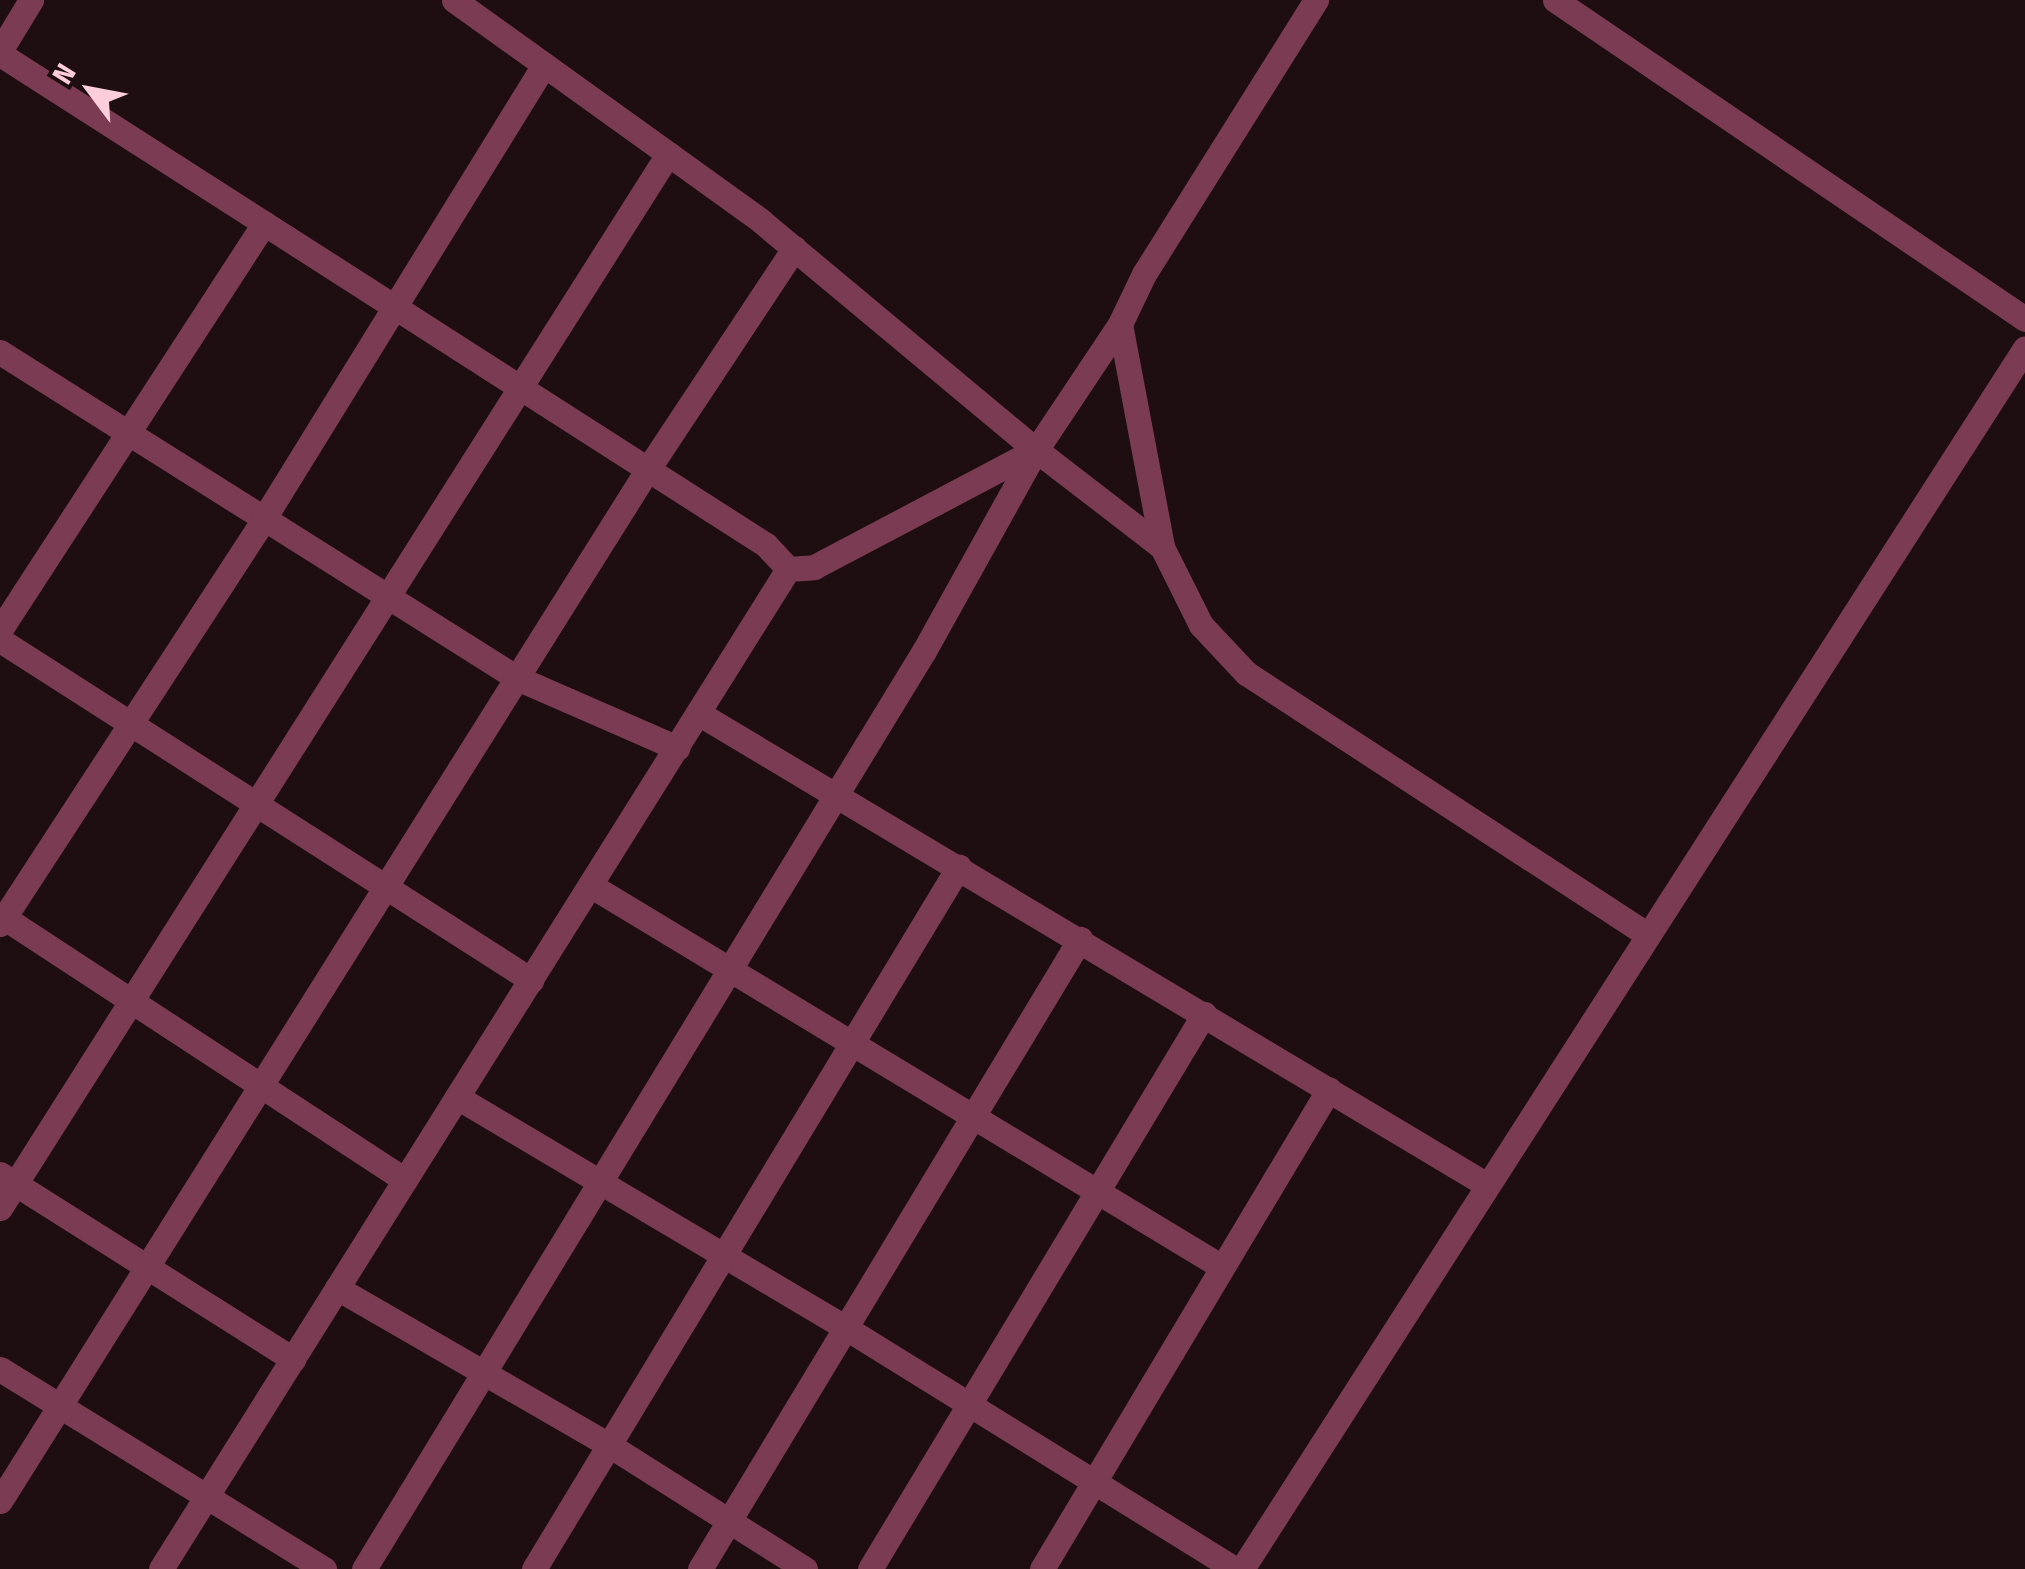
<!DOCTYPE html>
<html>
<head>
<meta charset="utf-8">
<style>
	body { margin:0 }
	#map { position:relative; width:2025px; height:1569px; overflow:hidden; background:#1e0e11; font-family:"Fira Sans Condensed",sans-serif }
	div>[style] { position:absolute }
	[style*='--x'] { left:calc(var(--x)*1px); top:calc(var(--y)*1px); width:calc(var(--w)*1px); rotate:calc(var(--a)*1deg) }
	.minor>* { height:25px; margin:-12.5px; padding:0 12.5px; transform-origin:12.5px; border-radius:12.5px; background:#7b3b52 }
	span { translate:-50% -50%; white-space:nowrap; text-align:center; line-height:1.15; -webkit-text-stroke:8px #1e0e11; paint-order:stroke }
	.north { position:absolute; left:40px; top:40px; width:100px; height:100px; -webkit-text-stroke:8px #1e0e11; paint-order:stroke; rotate:302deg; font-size:28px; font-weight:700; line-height:40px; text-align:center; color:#fccedb }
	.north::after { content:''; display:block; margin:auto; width:35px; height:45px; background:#fccedb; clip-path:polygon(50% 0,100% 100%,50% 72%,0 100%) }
</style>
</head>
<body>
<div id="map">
	<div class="minor">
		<div style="--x:454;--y:0;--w:378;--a:35.7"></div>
		<div style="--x:761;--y:221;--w:358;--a:39.8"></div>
		<div style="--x:1555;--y:0;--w:568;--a:34.17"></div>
		<div style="--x:0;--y:51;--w:60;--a:-58.7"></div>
		<div style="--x:0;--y:54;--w:910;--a:32.66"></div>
		<div style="--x:766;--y:545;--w:33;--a:47"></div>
		<div style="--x:788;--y:569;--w:1180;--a:122.09"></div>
		<div style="--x:1120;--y:324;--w:227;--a:79.3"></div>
		<div style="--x:1162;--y:547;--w:87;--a:63.4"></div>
		<div style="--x:1201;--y:625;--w:66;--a:46.8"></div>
		<div style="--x:1246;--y:673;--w:478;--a:33.1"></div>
		<div style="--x:0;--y:352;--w:611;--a:32.23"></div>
		<div style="--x:517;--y:678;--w:175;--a:23.6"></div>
		<div style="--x:1162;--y:547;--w:159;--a:-142.4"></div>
		<div style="--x:1036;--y:450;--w:151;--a:-56.3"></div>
		<div style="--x:1120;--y:324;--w:55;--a:-64.4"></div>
		<div style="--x:1144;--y:274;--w:324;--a:-57.9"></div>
		<div style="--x:788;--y:569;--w:26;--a:-4"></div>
		<div style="--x:814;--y:567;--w:251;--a:-27.8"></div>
		<div style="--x:0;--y:630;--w:485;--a:-57"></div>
		<div style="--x:0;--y:640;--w:631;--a:32.63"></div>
		<div style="--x:698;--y:713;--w:919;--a:30.89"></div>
		<div style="--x:590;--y:885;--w:738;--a:31.15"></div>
		<div style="--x:0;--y:915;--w:484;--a:33.2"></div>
		<div style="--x:0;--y:924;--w:482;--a:-56.9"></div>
		<div style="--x:263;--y:520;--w:535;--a:-58.3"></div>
		<div style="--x:457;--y:1097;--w:452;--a:30.7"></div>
		<div style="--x:846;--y:1328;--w:457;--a:31.8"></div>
		<div style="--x:0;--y:1174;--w:347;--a:32.3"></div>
		<div style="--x:0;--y:1208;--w:1248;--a:-57.63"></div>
		<div style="--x:337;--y:1288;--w:314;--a:30"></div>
		<div style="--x:609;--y:1445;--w:232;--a:32.3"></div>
		<div style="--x:0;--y:1369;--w:381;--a:31.7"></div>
		<div style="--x:0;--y:1501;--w:1219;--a:-57.88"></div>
		<div style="--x:648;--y:469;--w:265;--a:-56.5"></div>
		<div style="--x:364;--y:1569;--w:1075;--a:-58.62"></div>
		<div style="--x:924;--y:651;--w:230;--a:-60.9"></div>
		<div style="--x:534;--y:1569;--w:821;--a:-58.84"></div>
		<div style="--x:700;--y:1569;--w:736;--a:-58.9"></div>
		<div style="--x:870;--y:1569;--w:648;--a:-58.96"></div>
		<div style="--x:1042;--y:1569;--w:559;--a:-59.12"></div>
		<div style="--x:1242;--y:1569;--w:1450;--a:-57.33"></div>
	</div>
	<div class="north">N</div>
</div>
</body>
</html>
